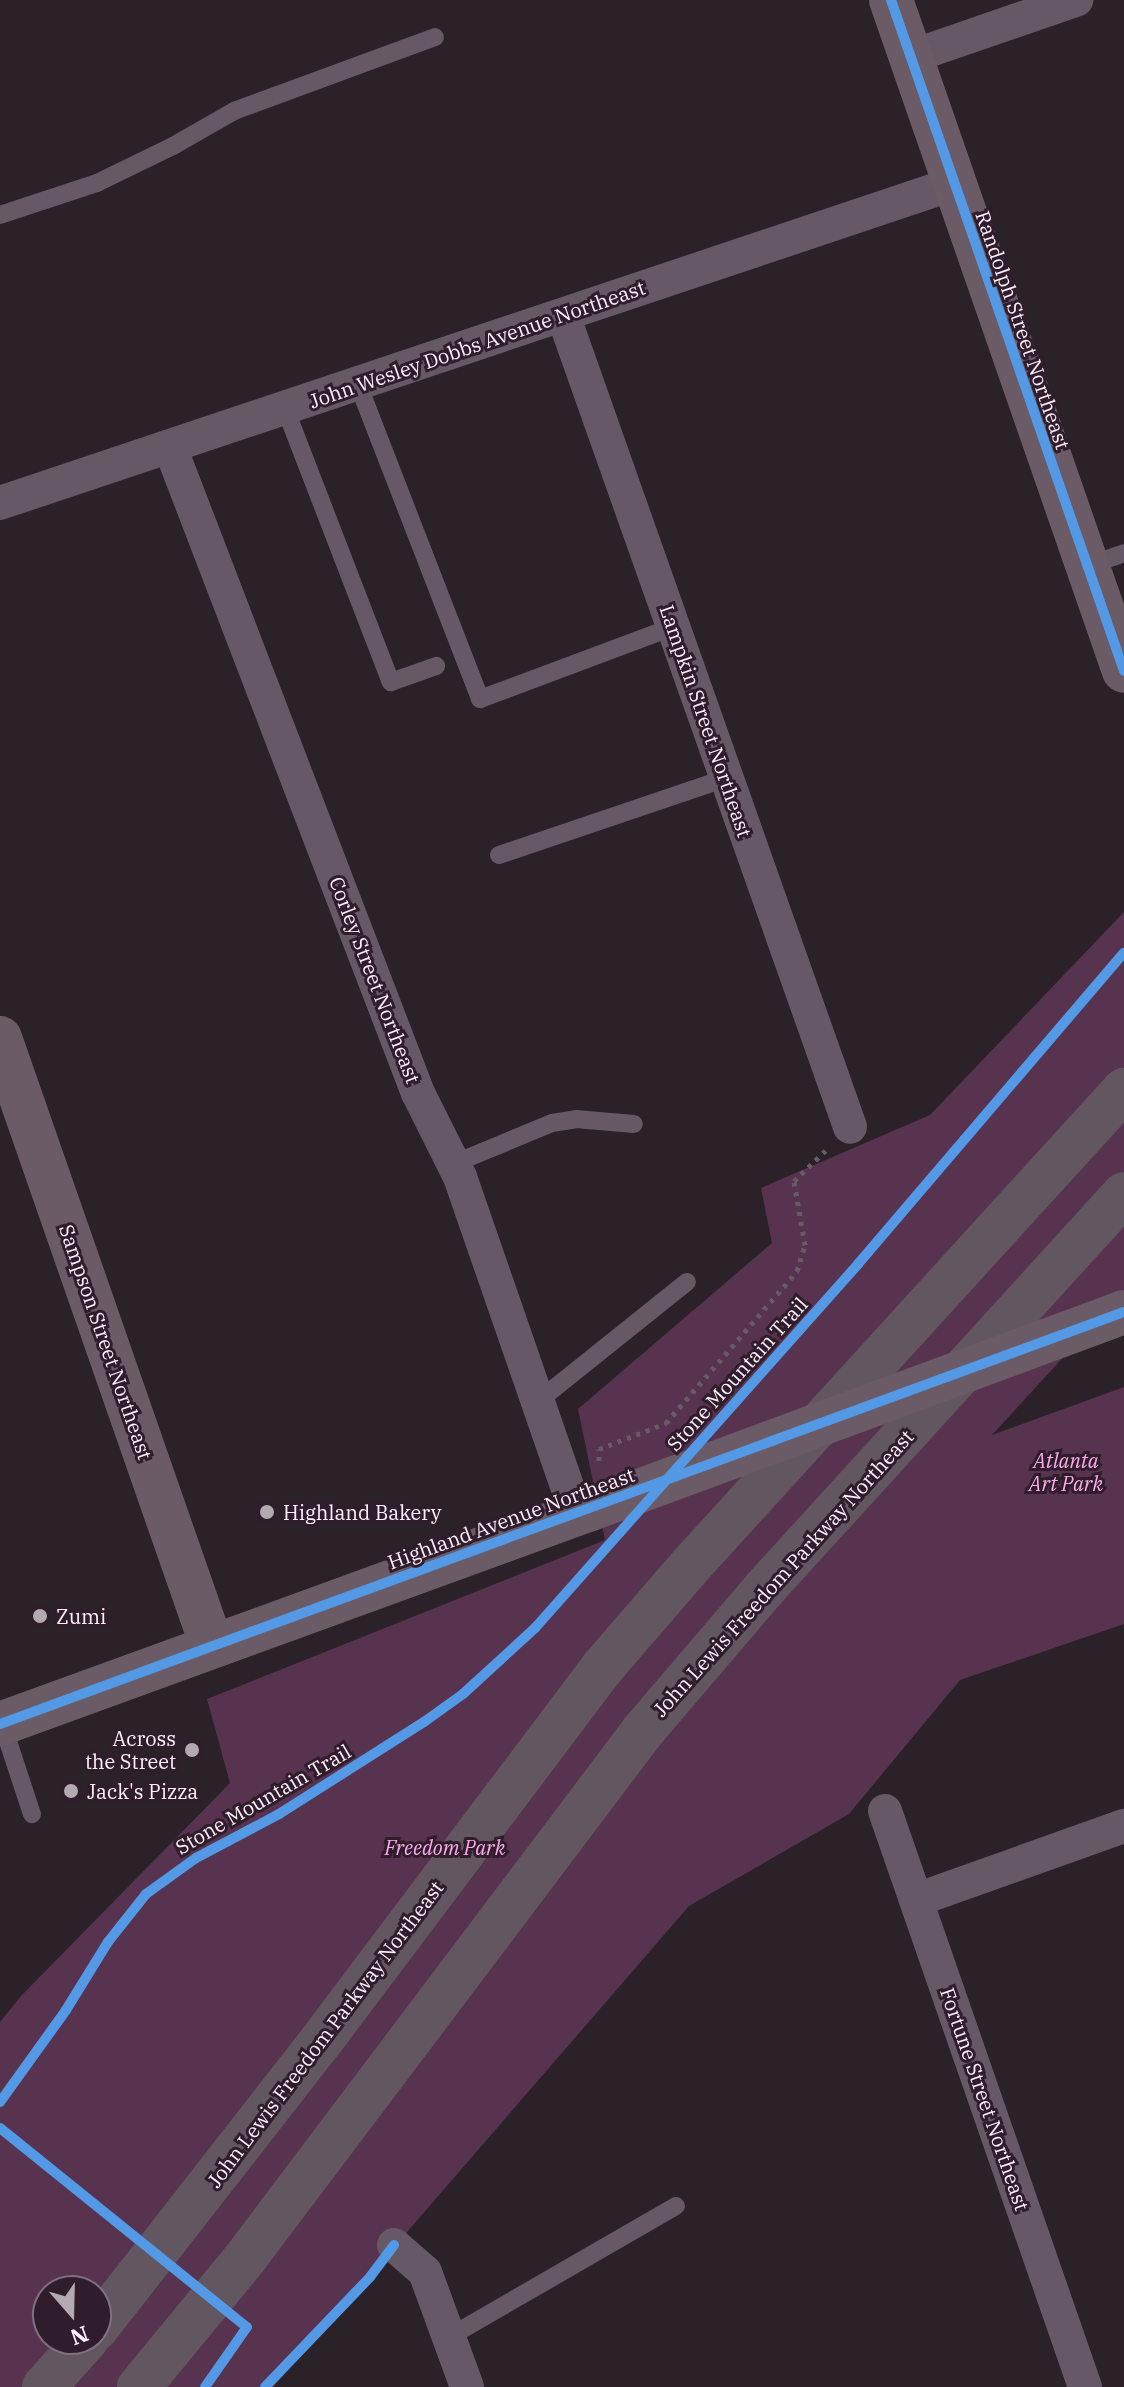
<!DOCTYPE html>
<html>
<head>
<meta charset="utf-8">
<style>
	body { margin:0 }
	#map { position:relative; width:1124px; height:2387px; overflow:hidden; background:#2b2129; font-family:"IBM Plex Serif",serif }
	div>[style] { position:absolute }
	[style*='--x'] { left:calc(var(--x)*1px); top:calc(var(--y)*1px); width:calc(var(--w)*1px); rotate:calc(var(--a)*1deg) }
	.green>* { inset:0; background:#573350 }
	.path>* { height:5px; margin-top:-2.5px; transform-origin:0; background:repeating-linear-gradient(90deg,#665a64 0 4px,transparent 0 10px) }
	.lane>* { height:18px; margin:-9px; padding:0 9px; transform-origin:9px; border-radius:9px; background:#665864 }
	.street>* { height:34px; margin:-17px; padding:0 17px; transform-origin:17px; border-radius:17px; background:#665864 }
	.secondary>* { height:44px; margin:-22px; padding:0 22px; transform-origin:22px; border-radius:22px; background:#6a5b66 }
	.highway>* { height:44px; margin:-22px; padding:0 22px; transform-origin:22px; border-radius:22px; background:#625760 }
	.secondary-bridge>* { height:44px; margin:-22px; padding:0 22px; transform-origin:22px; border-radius:22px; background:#6a5b66 }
	.cycleway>* { height:10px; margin:-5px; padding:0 5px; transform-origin:5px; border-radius:5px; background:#5399e6 }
	.dots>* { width:22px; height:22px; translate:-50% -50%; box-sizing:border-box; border:4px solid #2f1d2c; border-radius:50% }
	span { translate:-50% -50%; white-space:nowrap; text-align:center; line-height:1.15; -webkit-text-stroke:6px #2f1d2c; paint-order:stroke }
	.street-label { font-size:20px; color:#fdf0fa }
	.park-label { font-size:20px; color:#ffabee; font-style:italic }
	.poi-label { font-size:20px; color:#fdf0fa }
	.left { translate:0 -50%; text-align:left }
	.right { translate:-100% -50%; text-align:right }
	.north { position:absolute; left:32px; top:2275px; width:80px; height:80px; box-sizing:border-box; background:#2f1d2c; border:2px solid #81717e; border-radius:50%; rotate:160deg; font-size:22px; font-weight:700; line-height:32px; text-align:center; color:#fdf0fa }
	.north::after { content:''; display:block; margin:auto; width:28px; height:36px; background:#b4a8b1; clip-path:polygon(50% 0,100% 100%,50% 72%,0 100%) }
</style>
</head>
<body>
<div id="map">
	<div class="green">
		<div style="clip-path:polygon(evenodd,1124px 912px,1124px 1291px,992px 1435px,1124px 1387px,1124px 1624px,960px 1680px,849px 1814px,689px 1906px,273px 2387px,0 2387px,0 2022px,21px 1996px,230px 1783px,207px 1699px,605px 1540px,578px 1409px,772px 1243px,761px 1188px,930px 1115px,1124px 912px,48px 2291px,96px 2291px,96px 2339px,48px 2339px,48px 2291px)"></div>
	</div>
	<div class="path">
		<div style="--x:599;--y:1461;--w:12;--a:-90"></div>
		<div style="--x:599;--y:1449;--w:72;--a:-21.2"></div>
		<div style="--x:666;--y:1423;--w:201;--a:-49.2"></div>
		<div style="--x:797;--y:1271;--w:27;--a:-73"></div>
		<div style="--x:805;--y:1245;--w:65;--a:-99.8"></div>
		<div style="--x:794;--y:1181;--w:45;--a:-44.1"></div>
	</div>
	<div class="lane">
		<div style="--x:0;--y:215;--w:102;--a:-18.3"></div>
		<div style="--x:97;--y:183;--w:85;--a:-26"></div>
		<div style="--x:173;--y:146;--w:70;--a:-29.8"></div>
		<div style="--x:234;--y:111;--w:214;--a:-20.2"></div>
		<div style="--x:358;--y:384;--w:338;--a:68.8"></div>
		<div style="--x:480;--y:699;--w:206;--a:-20.5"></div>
		<div style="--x:285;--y:408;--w:294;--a:68.9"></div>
		<div style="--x:391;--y:682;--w:48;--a:-19.6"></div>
		<div style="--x:1087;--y:566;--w:39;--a:-19"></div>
		<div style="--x:499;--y:855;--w:241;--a:-18.7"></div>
		<div style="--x:453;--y:1164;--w:107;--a:-22.5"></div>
		<div style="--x:552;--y:1123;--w:24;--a:-9"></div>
		<div style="--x:576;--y:1119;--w:58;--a:4.9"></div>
		<div style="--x:537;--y:1402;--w:192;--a:-38.7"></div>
		<div style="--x:2;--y:1723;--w:96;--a:71.8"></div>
		<div style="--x:449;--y:2337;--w:262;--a:-30"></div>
	</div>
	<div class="street">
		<div style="--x:910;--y:57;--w:176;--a:-19"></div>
		<div style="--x:563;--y:315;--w:861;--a:70.53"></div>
		<div style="--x:170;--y:447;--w:692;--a:69"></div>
		<div style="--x:418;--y:1093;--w:94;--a:63.4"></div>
		<div style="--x:460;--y:1177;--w:357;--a:70.9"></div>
		<div style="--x:0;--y:503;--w:1005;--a:-18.51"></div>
		<div style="--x:885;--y:1811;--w:610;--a:70.85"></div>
		<div style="--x:916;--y:1900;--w:221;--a:-19.6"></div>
		<div style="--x:394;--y:2245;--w:41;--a:41.1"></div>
		<div style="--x:425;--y:2272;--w:122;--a:69.9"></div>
	</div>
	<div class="secondary">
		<div style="--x:891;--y:0;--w:710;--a:70.85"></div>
		<div style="--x:0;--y:1038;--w:644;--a:70.78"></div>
		<div style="--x:0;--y:1724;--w:626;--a:-20"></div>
	</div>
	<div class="highway">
		<div style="--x:96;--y:2329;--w:380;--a:-52"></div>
		<div style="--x:330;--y:2029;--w:452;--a:-53"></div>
		<div style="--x:602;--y:1668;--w:136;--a:-49.2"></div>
		<div style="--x:691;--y:1565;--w:643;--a:-47.65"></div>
		<div style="--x:44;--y:2387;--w:64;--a:-48.1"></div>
		<div style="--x:139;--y:2387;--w:168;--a:-50.5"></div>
		<div style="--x:246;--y:2257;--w:658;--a:-52.97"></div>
		<div style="--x:642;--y:1732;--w:188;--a:-49.5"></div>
		<div style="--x:764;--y:1589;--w:534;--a:-47.65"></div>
	</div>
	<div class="secondary-bridge">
		<div style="--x:588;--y:1510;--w:571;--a:-20.27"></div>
	</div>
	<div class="cycleway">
		<div style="--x:891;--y:0;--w:710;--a:70.85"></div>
		<div style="--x:0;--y:1724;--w:1197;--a:-20.13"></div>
		<div style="--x:0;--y:2102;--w:113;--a:-54.3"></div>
		<div style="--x:66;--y:2010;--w:80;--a:-58.3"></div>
		<div style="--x:108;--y:1942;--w:61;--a:-51.6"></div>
		<div style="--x:146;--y:1894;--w:62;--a:-35.8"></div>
		<div style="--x:196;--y:1858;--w:94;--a:-27.9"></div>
		<div style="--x:279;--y:1814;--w:172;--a:-32.4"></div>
		<div style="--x:424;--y:1722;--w:48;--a:-35.7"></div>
		<div style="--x:463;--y:1694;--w:98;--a:-42.5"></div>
		<div style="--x:535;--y:1628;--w:487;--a:-48.4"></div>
		<div style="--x:858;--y:1264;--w:409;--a:-49.5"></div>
		<div style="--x:0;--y:2128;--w:317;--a:38.9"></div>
		<div style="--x:247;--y:2327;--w:73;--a:125"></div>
		<div style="--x:265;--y:2387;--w:152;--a:-46.3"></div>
		<div style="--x:370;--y:2277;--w:40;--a:-53"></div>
	</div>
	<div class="dots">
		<div style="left:267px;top:1512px;background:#b4a8b1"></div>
		<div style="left:40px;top:1616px;background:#b4a8b1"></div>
		<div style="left:192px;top:1750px;background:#b4a8b1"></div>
		<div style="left:71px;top:1791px;background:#b4a8b1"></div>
	</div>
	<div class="street-label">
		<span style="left:1023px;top:330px;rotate:71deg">Randolph Street Northeast</span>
		<span style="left:477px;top:344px;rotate:-19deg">John Wesley Dobbs Avenue Northeast</span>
		<span style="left:706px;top:721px;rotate:71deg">Lampkin Street Northeast</span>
		<span style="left:375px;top:980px;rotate:69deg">Corley Street Northeast</span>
		<span style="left:106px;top:1342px;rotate:71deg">Sampson Street Northeast</span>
		<span style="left:737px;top:1374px;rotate:-48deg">Stone Mountain Trail</span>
		<span style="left:511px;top:1518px;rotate:-20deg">Highland Avenue Northeast</span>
		<span style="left:783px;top:1573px;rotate:-48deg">John Lewis Freedom Parkway Northeast</span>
		<span style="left:263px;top:1799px;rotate:-30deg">Stone Mountain Trail</span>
		<span style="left:325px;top:2034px;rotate:-53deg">John Lewis Freedom Parkway Northeast</span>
		<span style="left:985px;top:2099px;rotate:71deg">Fortune Street Northeast</span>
	</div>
	<div class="park-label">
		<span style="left:1066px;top:1472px">Atlanta<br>Art Park</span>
		<span style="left:445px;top:1847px">Freedom Park</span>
	</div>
	<div class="poi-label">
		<span class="left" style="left:283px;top:1512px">Highland Bakery</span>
		<span class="left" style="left:56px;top:1616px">Zumi</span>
		<span class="right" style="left:176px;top:1750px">Across<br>the Street</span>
		<span class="left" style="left:87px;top:1791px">Jack's Pizza</span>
	</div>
	<div class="north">N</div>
</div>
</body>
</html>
